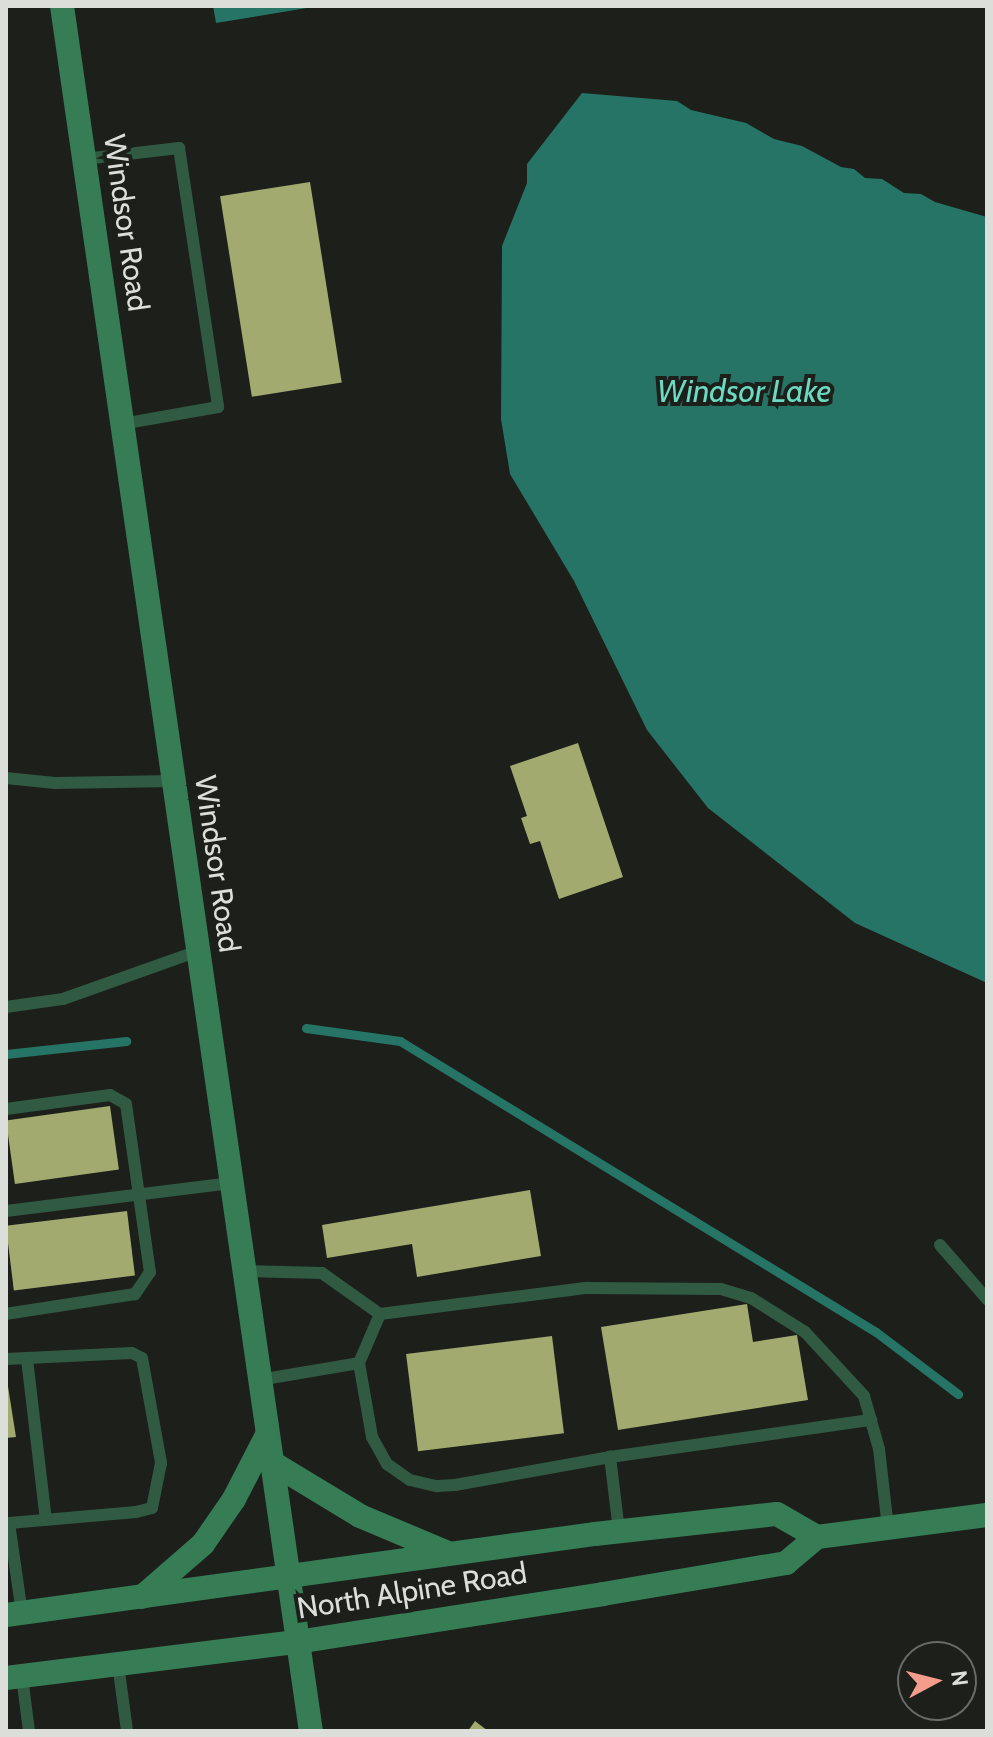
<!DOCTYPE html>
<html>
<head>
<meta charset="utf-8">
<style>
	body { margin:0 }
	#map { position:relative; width:993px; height:1737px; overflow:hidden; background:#1c1f1a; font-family:Cabin,sans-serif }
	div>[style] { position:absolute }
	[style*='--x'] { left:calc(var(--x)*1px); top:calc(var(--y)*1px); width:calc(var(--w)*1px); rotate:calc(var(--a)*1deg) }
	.water>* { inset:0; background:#267465 }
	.stream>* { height:9px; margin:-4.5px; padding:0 4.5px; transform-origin:4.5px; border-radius:4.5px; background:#267465 }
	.building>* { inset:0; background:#a2aa70; transform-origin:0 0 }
	.lane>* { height:12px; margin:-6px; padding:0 6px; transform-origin:6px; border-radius:6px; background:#315a42 }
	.secondary>* { height:24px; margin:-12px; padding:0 12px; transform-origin:12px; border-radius:12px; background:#367c55 }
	span { translate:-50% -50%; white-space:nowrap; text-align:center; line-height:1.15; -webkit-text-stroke:8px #1c1f1a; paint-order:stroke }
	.street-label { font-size:30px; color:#dcdeda }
	.water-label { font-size:32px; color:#6adac2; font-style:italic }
	.frame { position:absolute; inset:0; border:8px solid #dcdeda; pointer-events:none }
	.north { position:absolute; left:897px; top:1641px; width:80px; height:80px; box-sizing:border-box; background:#1c1f1a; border:2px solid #696b67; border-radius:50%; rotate:83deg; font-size:22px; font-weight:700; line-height:32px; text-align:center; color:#dcdeda }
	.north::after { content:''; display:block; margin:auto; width:28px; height:36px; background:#f49d8d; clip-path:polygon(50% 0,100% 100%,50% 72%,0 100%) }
</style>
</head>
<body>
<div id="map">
	<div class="water">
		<div style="clip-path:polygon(213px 6px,319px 6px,216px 23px)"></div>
		<div style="clip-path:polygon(582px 93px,677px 101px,691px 110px,746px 123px,774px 139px,802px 146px,841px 167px,854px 169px,865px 178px,882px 179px,904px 193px,921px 194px,935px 202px,987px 217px,987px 983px,855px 923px,708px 808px,647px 730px,574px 581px,510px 474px,501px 419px,502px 246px,527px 183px,527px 164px)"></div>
	</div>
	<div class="stream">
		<div style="--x:306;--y:1028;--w:95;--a:7.9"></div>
		<div style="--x:400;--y:1041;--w:558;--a:31.44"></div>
		<div style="--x:876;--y:1332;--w:103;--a:37.1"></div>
		<div style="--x:6;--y:1054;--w:121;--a:-6.2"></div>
	</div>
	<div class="building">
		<div style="left:310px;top:182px;width:203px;height:91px;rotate:81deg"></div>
		<div style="clip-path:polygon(578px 743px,623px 877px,559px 899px,540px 841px,530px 844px,521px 818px,527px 816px,510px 766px)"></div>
		<div style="left:110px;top:1106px;width:64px;height:105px;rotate:82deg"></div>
		<div style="clip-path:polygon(530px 1190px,541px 1256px,417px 1277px,412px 1244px,327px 1258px,322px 1225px)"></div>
		<div style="left:127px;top:1211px;width:65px;height:122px;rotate:83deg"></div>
		<div style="clip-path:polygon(747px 1304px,753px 1342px,797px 1335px,808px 1400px,618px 1430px,601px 1327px)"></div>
		<div style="left:552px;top:1336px;width:98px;height:147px;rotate:83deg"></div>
		<div style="clip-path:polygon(6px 1374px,16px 1437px,6px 1438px)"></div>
		<div style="clip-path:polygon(475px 1721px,488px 1731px,468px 1731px)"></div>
	</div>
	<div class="lane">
		<div style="--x:84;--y:159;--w:96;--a:-6.6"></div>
		<div style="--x:179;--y:148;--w:262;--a:81.4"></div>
		<div style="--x:218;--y:407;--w:97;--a:170"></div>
		<div style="--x:6;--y:778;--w:49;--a:5.8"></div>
		<div style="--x:55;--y:783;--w:118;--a:-1"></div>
		<div style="--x:6;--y:1007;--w:58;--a:-8"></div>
		<div style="--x:63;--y:999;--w:143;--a:-19.6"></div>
		<div style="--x:6;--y:1109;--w:105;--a:-7.7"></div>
		<div style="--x:110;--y:1095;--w:18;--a:29"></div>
		<div style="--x:126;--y:1104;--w:170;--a:81.9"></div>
		<div style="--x:150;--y:1272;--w:27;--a:124"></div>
		<div style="--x:135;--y:1294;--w:131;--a:171.2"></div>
		<div style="--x:6;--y:1211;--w:227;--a:-7.1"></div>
		<div style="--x:940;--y:1245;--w:72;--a:49"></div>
		<div style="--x:244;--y:1271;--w:78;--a:1.5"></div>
		<div style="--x:322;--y:1273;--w:71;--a:35.3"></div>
		<div style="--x:380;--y:1314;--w:209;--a:-7.2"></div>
		<div style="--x:587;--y:1288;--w:134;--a:0.4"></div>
		<div style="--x:721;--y:1289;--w:31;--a:17"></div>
		<div style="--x:751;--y:1298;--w:64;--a:32.2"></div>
		<div style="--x:805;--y:1332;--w:87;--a:47.3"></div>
		<div style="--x:864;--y:1396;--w:55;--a:74.2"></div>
		<div style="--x:879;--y:1449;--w:80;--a:83.5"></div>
		<div style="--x:6;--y:1359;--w:126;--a:-2.7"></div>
		<div style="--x:132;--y:1353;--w:11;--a:27"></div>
		<div style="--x:142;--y:1358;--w:107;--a:79.7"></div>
		<div style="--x:161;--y:1463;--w:46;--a:101.3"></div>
		<div style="--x:152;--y:1508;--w:16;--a:166"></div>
		<div style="--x:136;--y:1512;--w:127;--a:175"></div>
		<div style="--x:9;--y:1523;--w:91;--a:81.8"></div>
		<div style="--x:27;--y:1359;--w:162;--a:83.3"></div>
		<div style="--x:359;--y:1363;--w:75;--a:80"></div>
		<div style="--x:372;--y:1437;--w:31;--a:61"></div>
		<div style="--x:387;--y:1464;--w:28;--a:35"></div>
		<div style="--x:410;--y:1480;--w:28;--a:13"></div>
		<div style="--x:437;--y:1486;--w:18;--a:-3"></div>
		<div style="--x:455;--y:1485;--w:158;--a:-10.2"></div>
		<div style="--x:259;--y:1380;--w:101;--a:-9.6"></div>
		<div style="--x:359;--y:1363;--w:53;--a:-66.8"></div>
		<div style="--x:619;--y:1531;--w:75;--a:-96.9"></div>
		<div style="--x:610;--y:1457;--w:264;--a:-8.1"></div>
		<div style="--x:118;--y:1664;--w:68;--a:82.3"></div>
		<div style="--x:22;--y:1677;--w:54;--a:82.6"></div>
	</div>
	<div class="secondary">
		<div style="--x:62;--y:6;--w:1743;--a:81.79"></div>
		<div style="--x:271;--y:1462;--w:104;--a:31.2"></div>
		<div style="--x:360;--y:1516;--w:95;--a:22.8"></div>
		<div style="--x:142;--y:1597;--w:81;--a:-41"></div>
		<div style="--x:203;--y:1544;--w:55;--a:-55.4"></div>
		<div style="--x:234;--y:1499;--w:72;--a:-62.7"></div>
		<div style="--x:6;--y:1615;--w:595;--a:-7.83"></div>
		<div style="--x:595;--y:1534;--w:183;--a:-6.3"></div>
		<div style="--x:777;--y:1514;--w:46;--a:29.9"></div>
		<div style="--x:6;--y:1678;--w:293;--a:-7.1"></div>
		<div style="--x:297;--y:1642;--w:310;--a:-8.9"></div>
		<div style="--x:603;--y:1594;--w:186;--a:-9.6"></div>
		<div style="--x:786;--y:1563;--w:40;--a:-40"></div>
		<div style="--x:817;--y:1537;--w:171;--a:-7.4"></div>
	</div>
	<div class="street-label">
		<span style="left:126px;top:223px;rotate:82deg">Windsor Road</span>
		<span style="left:217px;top:864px;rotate:82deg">Windsor Road</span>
		<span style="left:412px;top:1591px;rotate:-9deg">North Alpine Road</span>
	</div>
	<div class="water-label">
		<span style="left:744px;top:391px">Windsor Lake</span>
	</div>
	<div class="frame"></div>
	<div class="north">N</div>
</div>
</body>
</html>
